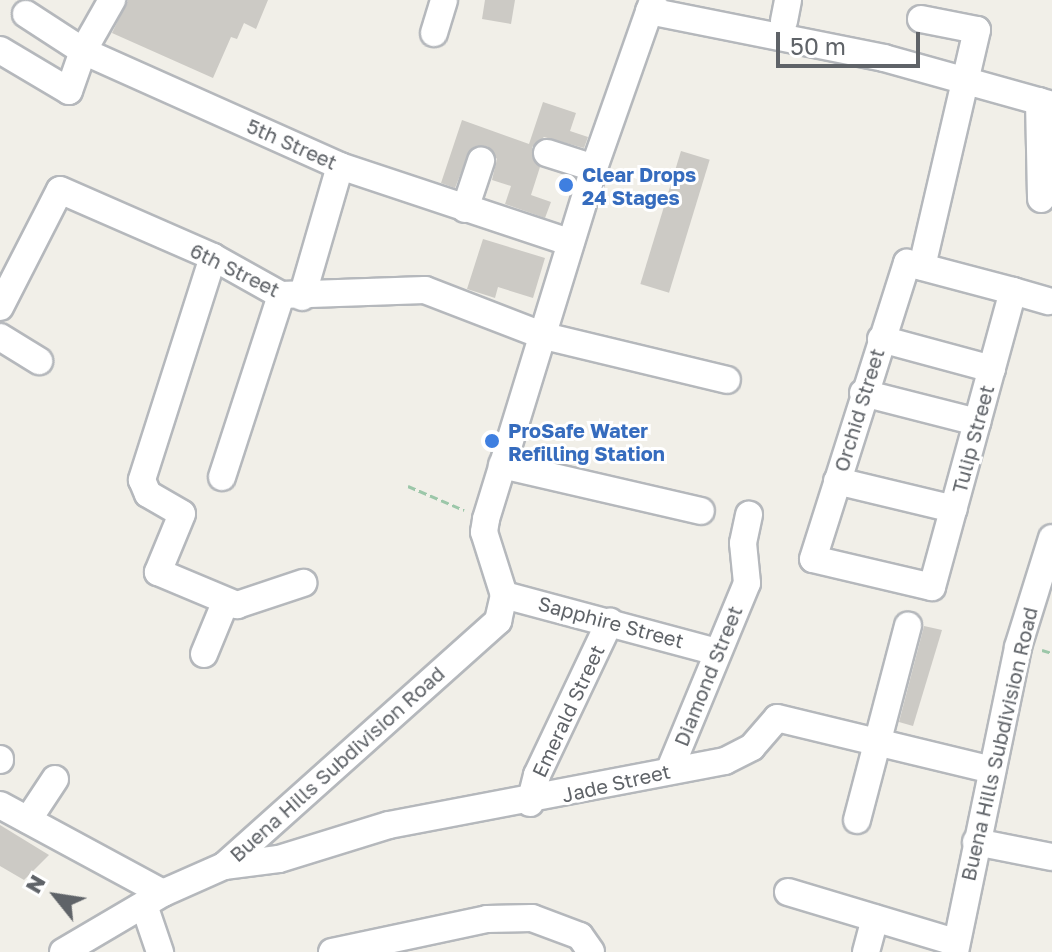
<!DOCTYPE html>
<html>
<head>
<meta charset="utf-8">
<style>
	body { margin:0 }
	#map { position:relative; width:1052px; height:952px; overflow:hidden; background:#f1efe8; font-family:"Golos Text",sans-serif }
	div>[style] { position:absolute }
	[style*='--x'] { left:calc(var(--x)*1px); top:calc(var(--y)*1px); width:calc(var(--w)*1px); rotate:calc(var(--a)*1deg) }
	.building>* { inset:0; background:#cccac5; transform-origin:0 0 }
	.path>* { height:3px; margin-top:-1.5px; transform-origin:0; background:repeating-linear-gradient(90deg,#9cc7a9 0 8px,transparent 0 12px) }
	.roads { filter:drop-shadow(2px 0 #b5b8bc) drop-shadow(-2px 0 #b5b8bc) drop-shadow(0 2px #b5b8bc) drop-shadow(0 -2px #b5b8bc) }
	.minor>* { height:26px; margin:-13px; padding:0 13px; transform-origin:13px; border-radius:13px; background:#fff }
	.dots>* { width:22px; height:22px; translate:-50% -50%; box-sizing:border-box; border:4px solid #fff; border-radius:50% }
	span { translate:-50% -50%; white-space:nowrap; text-align:center; line-height:1.15; -webkit-text-stroke:6px #fff; paint-order:stroke }
	.street-label { font-size:20px; color:#5f6368 }
	.shop-label { font-size:20px; color:#366cbe; font-weight:700 }
	.left { translate:0 -50%; text-align:left }
	.north { position:absolute; left:16px; top:856px; width:80px; height:80px; -webkit-text-stroke:6px #fff; paint-order:stroke; rotate:300deg; font-size:22px; font-weight:700; line-height:32px; text-align:center; color:#5f6368 }
	.north::after { content:''; display:block; margin:auto; width:28px; height:36px; background:#5f6368; clip-path:polygon(50% 0,100% 100%,50% 72%,0 100%) }
	.scale { position:absolute; left:776px; top:32px; width:144px; height:36px; box-sizing:border-box; border:4px solid #5f6368; border-top:0; padding-left:10px; font-size:24px; line-height:28px; white-space:nowrap; color:#5f6368; -webkit-text-stroke:6px #fff; paint-order:stroke }
</style>
</head>
<body>
<div id="map">
	<div class="building">
		<div style="clip-path:polygon(128px 0,268px 0,256px 29px,244px 23px,237px 39px,231px 37px,213px 78px,112px 33px)"></div>
		<div style="clip-path:polygon(485px 0,515px 0,511px 24px,482px 19px)"></div>
		<div style="clip-path:polygon(543px 102px,576px 113px,570px 131px,588px 137px,584px 148px,544px 137px,532px 147px,532px 157px,540px 167px,531px 195px,551px 202px,545px 218px,505px 204px,511px 186px,492px 180px,497px 159px,487px 146px,470px 150px,455px 188px,441px 183px,462px 120px,529px 144px)"></div>
		<div style="left:681px;top:151px;width:30px;height:139px;rotate:17deg"></div>
		<div style="clip-path:polygon(483px 239px,545px 258px,533px 298px,498px 287px,495px 298px,467px 289px)"></div>
		<div style="clip-path:polygon(924px 626px,942px 630px,913px 726px,899px 722px)"></div>
		<div style="clip-path:polygon(0 825px,49px 855px,24px 880px,0 866px)"></div>
	</div>
	<div class="path">
		<div style="--x:408;--y:486;--w:61;--a:23.2"></div>
		<div style="--x:1042;--y:650;--w:10;--a:17"></div>
	</div>
	<div class="roads">
		<div class="minor">
			<div style="--x:649;--y:11;--w:240;--a:11.3"></div>
			<div style="--x:884;--y:58;--w:174;--a:15.6"></div>
			<div style="--x:26;--y:14;--w:68;--a:33"></div>
			<div style="--x:83;--y:51;--w:282;--a:24.1"></div>
			<div style="--x:340;--y:166;--w:243;--a:18.4"></div>
			<div style="--x:921;--y:19;--w:57;--a:11.1"></div>
			<div style="--x:977;--y:30;--w:243;--a:103.1"></div>
			<div style="--x:784;--y:21;--w:21;--a:-79"></div>
			<div style="--x:434;--y:33;--w:34;--a:-73"></div>
			<div style="--x:0;--y:50;--w:80;--a:30.7"></div>
			<div style="--x:69;--y:91;--w:42;--a:-70.7"></div>
			<div style="--x:83;--y:51;--w:59;--a:-60.4"></div>
			<div style="--x:1039;--y:101;--w:98;--a:88.8"></div>
			<div style="--x:547;--y:153;--w:49;--a:17.7"></div>
			<div style="--x:465;--y:209;--w:51;--a:-71.6"></div>
			<div style="--x:213;--y:257;--w:234;--a:107.7"></div>
			<div style="--x:142;--y:480;--w:15;--a:67"></div>
			<div style="--x:148;--y:494;--w:39;--a:30"></div>
			<div style="--x:182;--y:514;--w:63;--a:112.5"></div>
			<div style="--x:158;--y:572;--w:86;--a:22.7"></div>
			<div style="--x:237;--y:605;--w:70;--a:-18.4"></div>
			<div style="--x:1013;--y:291;--w:307;--a:105.3"></div>
			<div style="--x:932;--y:587;--w:122;--a:-166.8"></div>
			<div style="--x:813;--y:559;--w:311;--a:-72.4"></div>
			<div style="--x:907;--y:263;--w:110;--a:14.8"></div>
			<div style="--x:1013;--y:291;--w:37;--a:16"></div>
			<div style="--x:302;--y:297;--w:136;--a:-73.8"></div>
			<div style="--x:0;--y:307;--w:131;--a:-62.9"></div>
			<div style="--x:60;--y:190;--w:167;--a:23.6"></div>
			<div style="--x:213;--y:257;--w:78;--a:29.2"></div>
			<div style="--x:281;--y:295;--w:144;--a:-2"></div>
			<div style="--x:425;--y:290;--w:128;--a:21.1"></div>
			<div style="--x:544;--y:336;--w:188;--a:13.5"></div>
			<div style="--x:0;--y:337;--w:46;--a:31.6"></div>
			<div style="--x:881;--y:339;--w:115;--a:15.1"></div>
			<div style="--x:863;--y:393;--w:118;--a:14.3"></div>
			<div style="--x:502;--y:465;--w:204;--a:13"></div>
			<div style="--x:222;--y:477;--w:191;--a:-72"></div>
			<div style="--x:837;--y:481;--w:120;--a:13.5"></div>
			<div style="--x:504;--y:595;--w:66;--a:-107.6"></div>
			<div style="--x:484;--y:532;--w:13;--a:-81"></div>
			<div style="--x:486;--y:519;--w:367;--a:-72.9"></div>
			<div style="--x:594;--y:168;--w:178;--a:-70.6"></div>
			<div style="--x:504;--y:595;--w:220;--a:15"></div>
			<div style="--x:204;--y:654;--w:55;--a:-67.6"></div>
			<div style="--x:0;--y:759;--w:1;--a:90"></div>
			<div style="--x:670;--y:769;--w:201;--a:-67.5"></div>
			<div style="--x:747;--y:583;--w:40;--a:-95.7"></div>
			<div style="--x:743;--y:543;--w:29;--a:-78"></div>
			<div style="--x:530;--y:803;--w:29;--a:-76"></div>
			<div style="--x:537;--y:775;--w:170;--a:-64.6"></div>
			<div style="--x:0;--y:805;--w:185;--a:28.4"></div>
			<div style="--x:28;--y:820;--w:49;--a:-56.6"></div>
			<div style="--x:857;--y:820;--w:201;--a:-75.3"></div>
			<div style="--x:976;--y:842;--w:77;--a:11.2"></div>
			<div style="--x:224;--y:866;--w:55;--a:-7.3"></div>
			<div style="--x:279;--y:859;--w:115;--a:-17.2"></div>
			<div style="--x:389;--y:825;--w:342;--a:-10.8"></div>
			<div style="--x:725;--y:761;--w:30;--a:-27"></div>
			<div style="--x:752;--y:747;--w:38;--a:-49"></div>
			<div style="--x:777;--y:718;--w:221;--a:13.6"></div>
			<div style="--x:788;--y:892;--w:174;--a:16.7"></div>
			<div style="--x:144;--y:905;--w:50;--a:71.2"></div>
			<div style="--x:63;--y:952;--w:116;--a:-30.5"></div>
			<div style="--x:163;--y:893;--w:67;--a:-23.9"></div>
			<div style="--x:224;--y:866;--w:368;--a:-41.8"></div>
			<div style="--x:498;--y:621;--w:27;--a:-77"></div>
			<div style="--x:332;--y:952;--w:158;--a:-12"></div>
			<div style="--x:487;--y:919;--w:45;--a:-1.3"></div>
			<div style="--x:532;--y:918;--w:51;--a:20.6"></div>
			<div style="--x:580;--y:936;--w:19;--a:55"></div>
			<div style="--x:866;--y:952;--w:35;--a:-75"></div>
			<div style="--x:955;--y:952;--w:311;--a:-78.3"></div>
			<div style="--x:1018;--y:647;--w:114;--a:-72.7"></div>
		</div>
	</div>
	<div class="dots">
		<div style="left:566px;top:185px;background:#3f7fe0"></div>
		<div style="left:492px;top:441px;background:#3f7fe0"></div>
	</div>
	<div class="street-label">
		<span style="left:292px;top:144px;rotate:24deg">5th Street</span>
		<span style="left:235px;top:270px;rotate:26deg">6th Street</span>
		<span style="left:859px;top:410px;rotate:-73deg">Orchid Street</span>
		<span style="left:973px;top:439px;rotate:-75deg">Tulip Street</span>
		<span style="left:611px;top:622px;rotate:15deg">Sapphire Street</span>
		<span style="left:708px;top:676px;rotate:-68deg">Diamond Street</span>
		<span style="left:568px;top:711px;rotate:-65deg">Emerald Street</span>
		<span style="left:999px;top:744px;rotate:-77deg">Buena Hills Subdivision Road</span>
		<span style="left:337px;top:764px;rotate:-42deg">Buena Hills Subdivision Road</span>
		<span style="left:616px;top:783px;rotate:-13deg">Jade Street</span>
	</div>
	<div class="shop-label">
		<span class="left" style="left:582px;top:186px">Clear Drops<br>24 Stages</span>
		<span class="left" style="left:508px;top:442px">ProSafe Water<br>Refilling Station</span>
	</div>
	<div class="north">N</div>
	<div class="scale">50 m</div>
</div>
</body>
</html>
